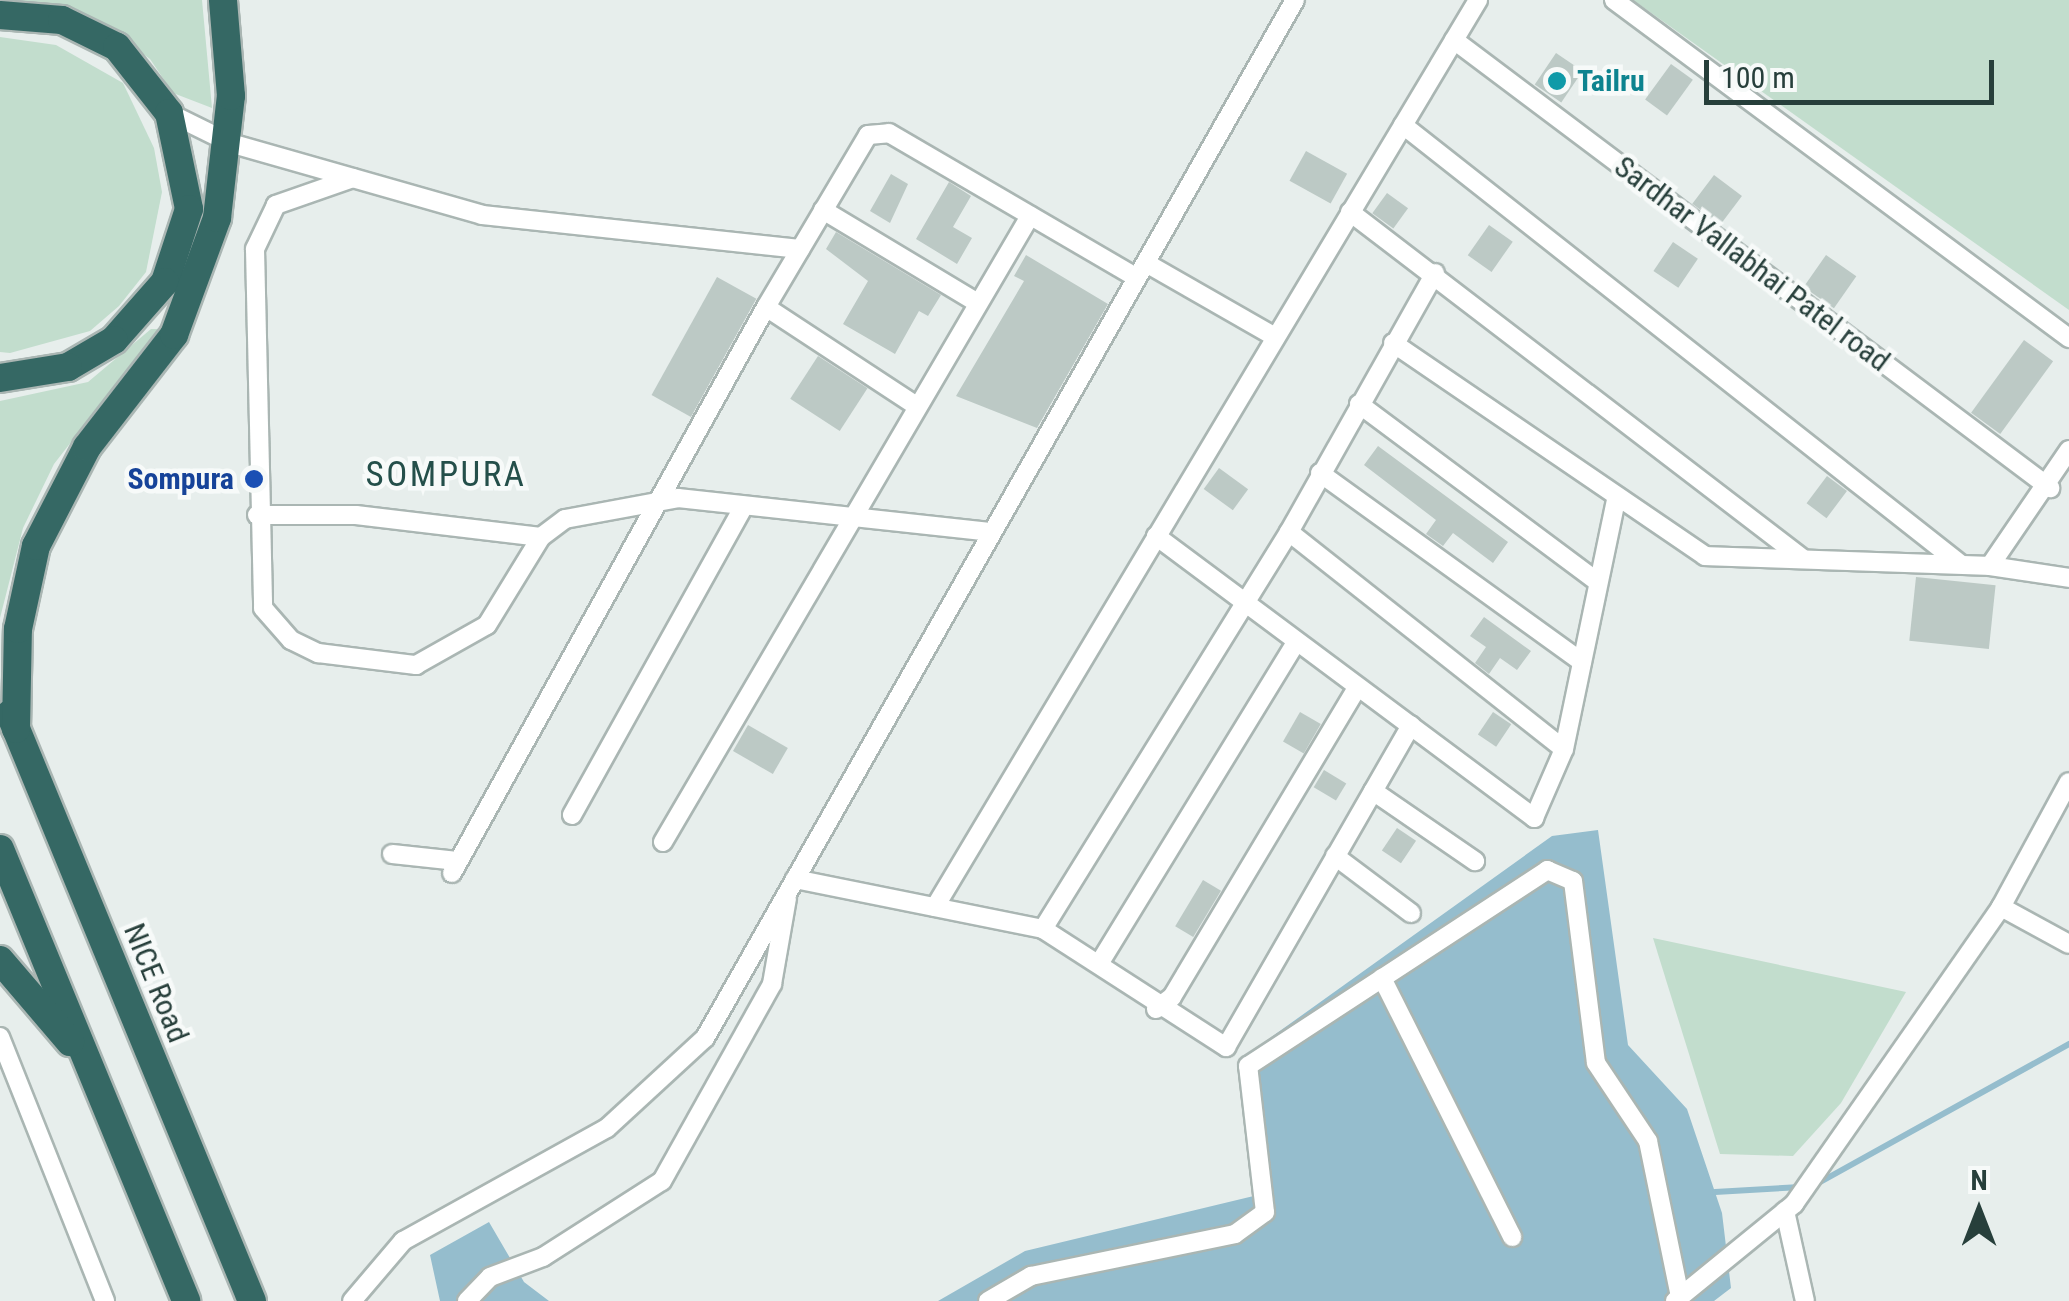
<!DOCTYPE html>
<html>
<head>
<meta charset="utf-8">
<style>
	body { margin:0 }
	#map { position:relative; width:2069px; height:1301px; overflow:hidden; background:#e7eeec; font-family:"Roboto Condensed",sans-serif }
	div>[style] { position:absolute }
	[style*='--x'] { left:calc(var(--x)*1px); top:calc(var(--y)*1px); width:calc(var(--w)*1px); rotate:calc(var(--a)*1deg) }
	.green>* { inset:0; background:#c2ddcd }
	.water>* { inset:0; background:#95bdcd }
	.stream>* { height:6px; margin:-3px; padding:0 3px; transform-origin:3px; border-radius:3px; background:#95bdcd }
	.building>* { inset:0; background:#bcc9c5; transform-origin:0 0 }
	.roads { filter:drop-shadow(2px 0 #aab6b3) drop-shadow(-2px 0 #aab6b3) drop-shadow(0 2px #aab6b3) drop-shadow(0 -2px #aab6b3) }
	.minor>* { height:18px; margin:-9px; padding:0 9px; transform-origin:9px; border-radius:9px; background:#fff }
	.highway>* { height:28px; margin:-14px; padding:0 14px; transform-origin:14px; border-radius:14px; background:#356864 }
	.dots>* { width:28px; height:28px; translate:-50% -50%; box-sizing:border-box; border:5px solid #f7faf9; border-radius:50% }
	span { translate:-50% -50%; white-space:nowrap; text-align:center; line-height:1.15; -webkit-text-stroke:9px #f7faf9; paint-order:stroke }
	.culture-label { font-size:30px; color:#0d838f; font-weight:700 }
	.left { translate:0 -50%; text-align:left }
	.street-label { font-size:30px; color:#273f3b }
	.transit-label { font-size:30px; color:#164399; font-weight:700 }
	.right { translate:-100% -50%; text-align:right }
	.quarter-label { font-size:35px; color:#244f4a; letter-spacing:2.5px }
	.north { position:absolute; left:1929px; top:1161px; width:100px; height:100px; -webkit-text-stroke:8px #f7faf9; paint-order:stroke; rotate:0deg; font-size:28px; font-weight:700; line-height:40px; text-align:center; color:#273f3b }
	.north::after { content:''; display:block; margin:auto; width:35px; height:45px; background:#273f3b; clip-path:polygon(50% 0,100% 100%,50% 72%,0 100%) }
	.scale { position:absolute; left:1704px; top:60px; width:290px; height:45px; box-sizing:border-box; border:5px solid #273f3b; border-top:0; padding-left:12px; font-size:30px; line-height:35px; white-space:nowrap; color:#273f3b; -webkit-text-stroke:8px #f7faf9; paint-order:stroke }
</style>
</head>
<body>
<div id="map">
	<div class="green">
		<div style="clip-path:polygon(12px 0,202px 0,212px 108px,173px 93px,150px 59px,97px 20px)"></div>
		<div style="clip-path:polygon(1633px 0,2069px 0,2069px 310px)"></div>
		<div style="clip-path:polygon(0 37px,56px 45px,123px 83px,154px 148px,162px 192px,146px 272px,119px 306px,90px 331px,10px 353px,0 352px)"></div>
		<div style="clip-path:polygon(151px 329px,159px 329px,54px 464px,23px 528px,0 618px,0 401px,88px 382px)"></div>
		<div style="clip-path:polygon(1653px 938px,1906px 992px,1841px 1103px,1793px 1156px,1720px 1154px)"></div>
	</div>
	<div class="water">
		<div style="clip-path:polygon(1598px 830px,1628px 1045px,1687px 1109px,1722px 1213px,1731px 1288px,1714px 1301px,938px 1301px,1025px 1251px,1262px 1194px,1238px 1061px,1552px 836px)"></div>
		<div style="clip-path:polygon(489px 1222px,524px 1282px,549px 1301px,440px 1301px,430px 1255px)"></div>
	</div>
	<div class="stream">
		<div style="--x:1813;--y:1186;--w:293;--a:-29"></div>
		<div style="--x:1715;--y:1192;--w:86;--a:-3.3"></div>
	</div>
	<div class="building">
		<div style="left:1556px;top:53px;width:32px;height:38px;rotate:34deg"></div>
		<div style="left:1671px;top:64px;width:27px;height:44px;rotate:36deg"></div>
		<div style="left:1306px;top:151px;width:47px;height:34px;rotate:29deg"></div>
		<div style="clip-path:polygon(891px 174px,908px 184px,890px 223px,870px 211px)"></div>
		<div style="left:1714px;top:175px;width:35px;height:36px;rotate:37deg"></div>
		<div style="clip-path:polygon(949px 182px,971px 196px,953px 227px,972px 238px,957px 264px,916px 239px)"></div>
		<div style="left:1387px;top:193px;width:26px;height:25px;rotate:36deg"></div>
		<div style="left:1489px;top:225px;width:29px;height:37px;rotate:35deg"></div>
		<div style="clip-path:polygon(836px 232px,941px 295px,928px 316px,919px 311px,895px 354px,843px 324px,868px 281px,826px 249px)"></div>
		<div style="left:1673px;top:242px;width:30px;height:35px;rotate:34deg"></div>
		<div style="clip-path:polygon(1026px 255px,1108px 304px,1037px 428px,956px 396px,1024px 281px,1014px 276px)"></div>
		<div style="left:1826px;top:255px;width:37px;height:39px;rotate:35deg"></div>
		<div style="left:717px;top:277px;width:45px;height:135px;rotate:29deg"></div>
		<div style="left:2024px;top:340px;width:36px;height:90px;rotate:36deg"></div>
		<div style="left:818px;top:356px;width:59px;height:51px;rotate:33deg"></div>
		<div style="clip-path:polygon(1378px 446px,1508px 542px,1493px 563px,1453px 533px,1443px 546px,1426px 534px,1436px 520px,1364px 465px)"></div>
		<div style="left:1219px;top:468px;width:36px;height:26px;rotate:36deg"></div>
		<div style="left:1827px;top:476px;width:25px;height:34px;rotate:37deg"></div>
		<div style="left:1916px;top:577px;width:80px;height:64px;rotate:6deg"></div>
		<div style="clip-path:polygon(1484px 617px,1531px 651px,1517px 670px,1500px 658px,1489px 674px,1475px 663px,1486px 647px,1470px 636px)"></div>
		<div style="left:1300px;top:712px;width:24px;height:34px;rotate:30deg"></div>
		<div style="left:1493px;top:712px;width:22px;height:27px;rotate:34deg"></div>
		<div style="left:748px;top:725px;width:46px;height:30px;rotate:30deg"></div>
		<div style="left:1324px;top:770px;width:26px;height:20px;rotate:31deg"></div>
		<div style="left:1397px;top:828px;width:23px;height:27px;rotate:34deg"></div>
		<div style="left:1203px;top:880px;width:21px;height:54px;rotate:31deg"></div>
	</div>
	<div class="roads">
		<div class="minor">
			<div style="--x:1614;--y:0;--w:567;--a:36.61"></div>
			<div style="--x:1454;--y:40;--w:746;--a:36.93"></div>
			<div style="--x:169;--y:113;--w:68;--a:26.2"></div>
			<div style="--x:230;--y:143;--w:262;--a:15.9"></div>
			<div style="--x:482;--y:215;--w:320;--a:6.1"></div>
			<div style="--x:1403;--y:125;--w:708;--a:38.23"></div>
			<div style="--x:353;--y:178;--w:82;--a:160.7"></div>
			<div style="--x:276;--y:205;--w:49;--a:115.5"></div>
			<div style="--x:255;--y:249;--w:359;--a:88.7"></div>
			<div style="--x:263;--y:608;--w:43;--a:48.8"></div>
			<div style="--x:291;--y:640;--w:30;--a:26"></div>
			<div style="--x:318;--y:653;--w:99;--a:7"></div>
			<div style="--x:416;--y:665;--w:81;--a:-29.4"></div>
			<div style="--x:487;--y:625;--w:103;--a:-58.5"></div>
			<div style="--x:541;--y:537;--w:30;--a:-37"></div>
			<div style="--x:565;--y:519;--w:115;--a:-10.5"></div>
			<div style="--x:678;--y:498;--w:316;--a:6.2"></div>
			<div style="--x:823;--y:210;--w:181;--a:31"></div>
			<div style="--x:1350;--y:212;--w:569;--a:37.43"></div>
			<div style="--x:1146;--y:263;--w:149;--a:29.8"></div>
			<div style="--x:1435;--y:273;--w:297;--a:119.4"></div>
			<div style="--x:1289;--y:532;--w:350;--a:38.3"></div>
			<div style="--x:1393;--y:343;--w:378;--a:34.3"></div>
			<div style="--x:1705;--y:556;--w:285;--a:2"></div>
			<div style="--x:1359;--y:404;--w:298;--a:36.7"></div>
			<div style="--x:915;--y:405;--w:178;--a:-146.7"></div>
			<div style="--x:766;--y:307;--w:200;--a:-59.3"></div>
			<div style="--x:868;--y:135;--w:21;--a:-5"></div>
			<div style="--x:889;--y:133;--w:287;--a:30.3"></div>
			<div style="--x:2069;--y:450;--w:140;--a:124.3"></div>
			<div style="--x:1990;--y:566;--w:80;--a:8.6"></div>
			<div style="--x:1320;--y:473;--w:323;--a:35.8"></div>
			<div style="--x:257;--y:515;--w:99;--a:0"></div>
			<div style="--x:356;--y:515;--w:186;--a:6.8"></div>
			<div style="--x:1156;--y:536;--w:472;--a:36.7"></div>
			<div style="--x:1534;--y:818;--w:75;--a:-66.5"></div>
			<div style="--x:1564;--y:749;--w:258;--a:-78.2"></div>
			<div style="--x:1373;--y:791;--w:124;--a:34.5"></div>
			<div style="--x:572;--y:815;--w:354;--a:-60.9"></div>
			<div style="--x:663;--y:842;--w:726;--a:-59.62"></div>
			<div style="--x:392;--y:854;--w:66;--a:6.1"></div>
			<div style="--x:1335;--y:856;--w:95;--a:36.9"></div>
			<div style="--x:452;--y:873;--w:647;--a:-60.98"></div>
			<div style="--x:795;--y:879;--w:253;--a:11.4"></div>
			<div style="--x:1043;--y:929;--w:218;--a:32.8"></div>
			<div style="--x:1226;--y:1047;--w:371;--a:-60.1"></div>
			<div style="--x:935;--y:907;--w:1057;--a:-59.09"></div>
			<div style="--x:2001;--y:907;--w:77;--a:28.6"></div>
			<div style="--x:1043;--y:929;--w:467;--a:-58.2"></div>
			<div style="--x:1102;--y:959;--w:369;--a:-58.5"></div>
			<div style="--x:1382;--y:978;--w:290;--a:63.3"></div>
			<div style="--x:1156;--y:1009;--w:20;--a:-37"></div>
			<div style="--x:1172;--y:997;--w:360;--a:-59.1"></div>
			<div style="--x:0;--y:1037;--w:284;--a:68.3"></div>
			<div style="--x:1785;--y:1211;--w:92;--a:77.5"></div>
			<div style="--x:352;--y:1301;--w:79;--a:-49.6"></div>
			<div style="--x:403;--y:1241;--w:233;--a:-29"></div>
			<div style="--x:607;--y:1128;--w:133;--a:-42.6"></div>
			<div style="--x:705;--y:1038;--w:1194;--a:-60.39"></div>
			<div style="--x:467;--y:1301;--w:33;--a:-46"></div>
			<div style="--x:490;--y:1277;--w:57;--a:-20.7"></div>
			<div style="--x:543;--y:1257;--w:141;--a:-32.6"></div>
			<div style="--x:662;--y:1181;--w:226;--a:-60.8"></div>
			<div style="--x:772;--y:984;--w:87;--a:-80.1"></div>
			<div style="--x:988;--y:1301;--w:50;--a:-30.2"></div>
			<div style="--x:1031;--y:1276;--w:208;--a:-11.6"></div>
			<div style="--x:1235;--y:1234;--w:37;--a:-36"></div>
			<div style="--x:1265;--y:1212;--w:147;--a:-96.6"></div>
			<div style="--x:1248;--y:1066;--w:358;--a:-33.2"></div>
			<div style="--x:1547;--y:870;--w:28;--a:23"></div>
			<div style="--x:1573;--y:881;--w:183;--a:82.8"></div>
			<div style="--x:1596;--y:1063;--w:94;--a:56.3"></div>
			<div style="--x:1648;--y:1141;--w:159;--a:78.4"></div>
			<div style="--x:1675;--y:1301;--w:154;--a:-39.2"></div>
			<div style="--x:1794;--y:1204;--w:362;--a:-55.1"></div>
			<div style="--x:2001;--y:907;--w:142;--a:-61.5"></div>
		</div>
		<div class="highway">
			<div style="--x:0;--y:15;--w:62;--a:4.6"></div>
			<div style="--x:62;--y:20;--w:61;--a:26.1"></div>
			<div style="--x:117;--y:47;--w:84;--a:51.8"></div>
			<div style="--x:169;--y:113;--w:98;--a:78.2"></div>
			<div style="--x:189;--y:209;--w:77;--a:108.2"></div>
			<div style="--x:165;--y:282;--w:77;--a:131.3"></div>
			<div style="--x:114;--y:340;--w:53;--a:149.6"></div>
			<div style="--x:68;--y:367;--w:69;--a:170.8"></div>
			<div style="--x:10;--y:714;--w:635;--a:67.6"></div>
			<div style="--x:16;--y:729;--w:100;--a:-88.9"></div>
			<div style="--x:18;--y:629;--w:85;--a:-77.8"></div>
			<div style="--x:36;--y:546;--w:111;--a:-62.7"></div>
			<div style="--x:87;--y:447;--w:142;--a:-52.2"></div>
			<div style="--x:174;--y:335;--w:125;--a:-69.8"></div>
			<div style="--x:217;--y:218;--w:123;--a:-83.5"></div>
			<div style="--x:231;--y:96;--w:96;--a:-94.8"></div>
			<div style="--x:0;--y:849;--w:489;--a:67.6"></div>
			<div style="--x:0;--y:960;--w:108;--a:49.5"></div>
		</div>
	</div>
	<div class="dots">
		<div style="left:1557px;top:81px;background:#0f9aa8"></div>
		<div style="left:254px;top:479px;background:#1a4fb4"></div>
	</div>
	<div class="culture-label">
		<span class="left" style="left:1577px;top:81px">Tailru</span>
	</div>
	<div class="street-label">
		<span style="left:1752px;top:264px;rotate:37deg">Sardhar Vallabhai Patel road</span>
		<span style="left:156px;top:983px;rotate:68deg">NICE Road</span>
	</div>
	<div class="transit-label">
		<span class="right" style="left:234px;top:479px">Sompura</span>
	</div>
	<div class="quarter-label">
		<span style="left:446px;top:475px">SOMPURA</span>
	</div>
	<div class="north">N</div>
	<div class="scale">100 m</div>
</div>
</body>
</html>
